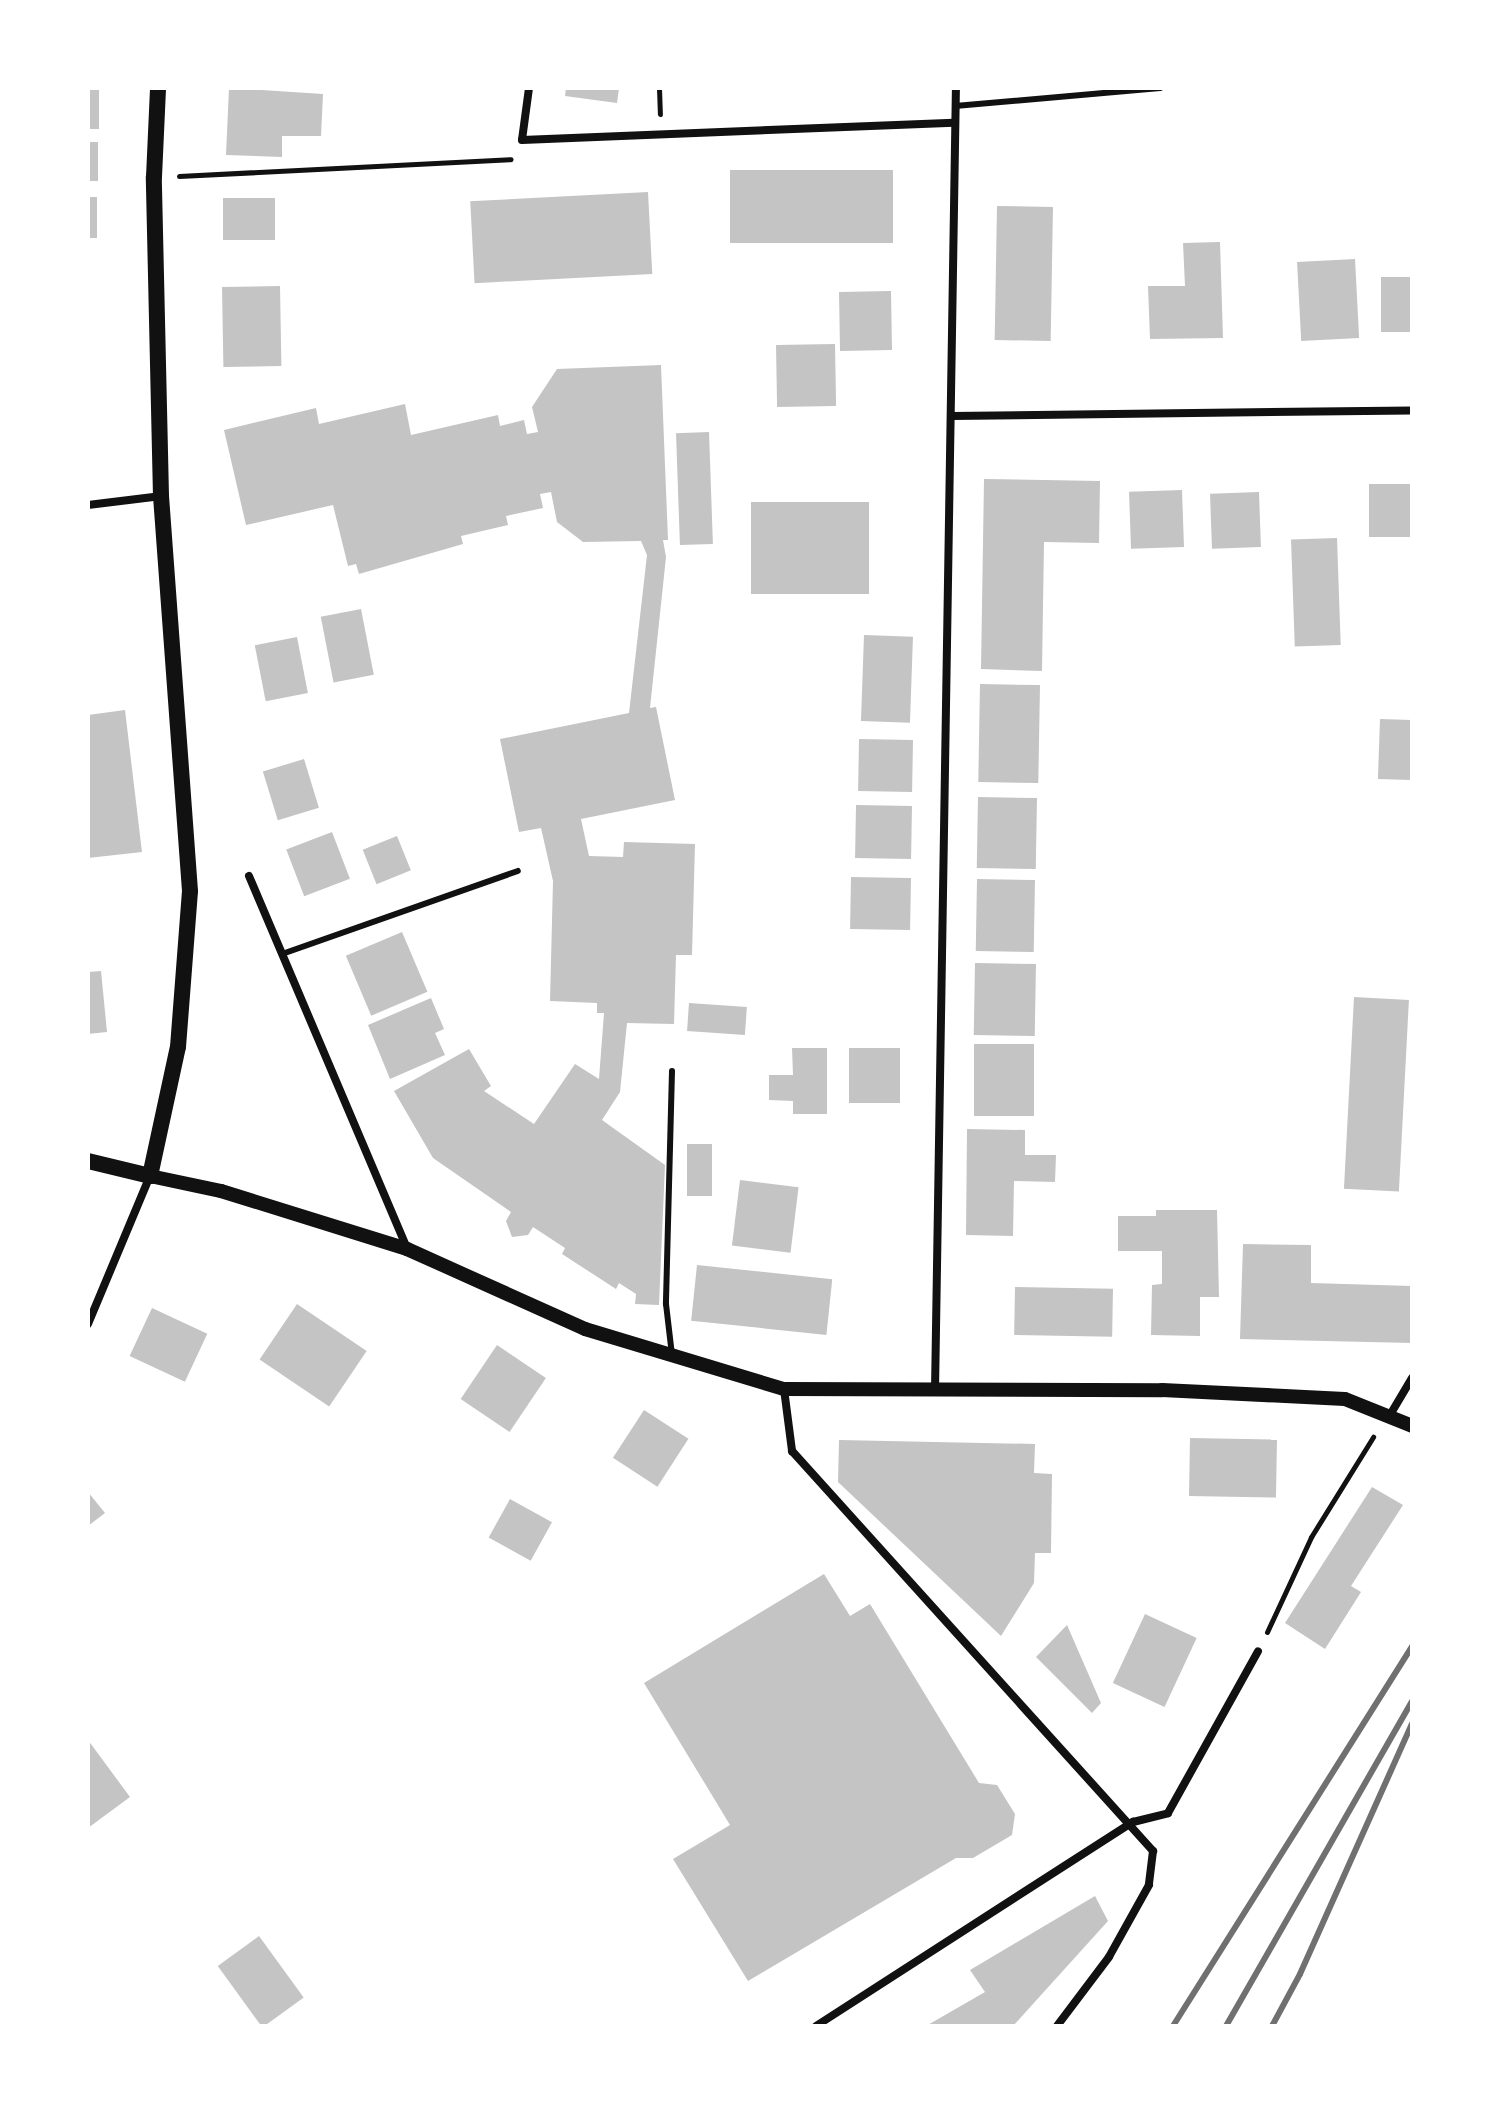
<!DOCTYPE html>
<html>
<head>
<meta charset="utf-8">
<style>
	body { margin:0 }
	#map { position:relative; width:1500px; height:2114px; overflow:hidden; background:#fff; font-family:"Fira Sans",sans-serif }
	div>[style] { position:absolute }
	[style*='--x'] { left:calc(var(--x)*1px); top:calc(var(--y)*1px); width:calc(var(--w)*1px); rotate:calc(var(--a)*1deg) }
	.building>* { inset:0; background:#c4c4c4; transform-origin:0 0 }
	.path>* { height:5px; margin:-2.5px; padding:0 2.5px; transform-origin:2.5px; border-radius:2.5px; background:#111 }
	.service>* { height:6px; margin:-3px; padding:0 3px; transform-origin:3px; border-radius:3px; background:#111 }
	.minor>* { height:8px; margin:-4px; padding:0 4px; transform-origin:4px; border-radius:4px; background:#111 }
	.tertiary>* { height:14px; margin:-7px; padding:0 7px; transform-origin:7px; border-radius:7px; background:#111 }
	.secondary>* { height:16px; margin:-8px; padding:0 8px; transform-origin:8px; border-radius:8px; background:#111 }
	.rail>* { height:6px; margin:-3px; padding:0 3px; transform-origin:3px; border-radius:3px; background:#707070 }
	span { translate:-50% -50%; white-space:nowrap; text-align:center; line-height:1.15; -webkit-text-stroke:6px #fff; paint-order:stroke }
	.frame { position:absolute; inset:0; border:90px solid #fff; pointer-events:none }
</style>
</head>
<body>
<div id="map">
	<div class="building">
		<div style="clip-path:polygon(229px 88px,323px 94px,321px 136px,282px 136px,282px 157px,226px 155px)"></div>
		<div style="clip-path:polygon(566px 88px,619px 88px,617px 103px,565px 96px)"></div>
		<div style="left:88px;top:89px;width:11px;height:40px"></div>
		<div style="left:88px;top:142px;width:10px;height:39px"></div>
		<div style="left:893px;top:170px;width:73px;height:163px;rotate:90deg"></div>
		<div style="left:648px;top:192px;width:82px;height:178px;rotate:87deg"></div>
		<div style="left:88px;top:197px;width:9px;height:41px"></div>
		<div style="left:223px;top:198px;width:52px;height:42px"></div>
		<div style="left:997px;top:206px;width:56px;height:134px;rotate:1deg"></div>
		<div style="clip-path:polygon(1220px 242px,1223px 338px,1150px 339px,1148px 286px,1185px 286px,1183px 243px)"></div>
		<div style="left:1355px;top:259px;width:79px;height:58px;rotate:87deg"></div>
		<div style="left:1412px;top:277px;width:55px;height:31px;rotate:90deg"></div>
		<div style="left:280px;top:286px;width:80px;height:58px;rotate:89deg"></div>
		<div style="left:891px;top:291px;width:59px;height:52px;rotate:89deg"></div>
		<div style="left:835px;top:344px;width:62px;height:59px;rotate:89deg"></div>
		<div style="clip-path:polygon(661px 365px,668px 540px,663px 540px,666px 557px,650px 708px,656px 707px,675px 800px,581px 819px,589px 856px,623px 857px,624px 842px,695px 844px,692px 955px,676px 955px,674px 1024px,627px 1023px,620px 1092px,602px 1120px,665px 1165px,659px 1305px,635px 1304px,636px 1294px,619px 1283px,616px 1289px,562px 1254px,565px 1248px,533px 1227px,528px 1235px,512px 1237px,506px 1221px,511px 1212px,433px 1158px,394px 1091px,469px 1049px,491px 1086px,484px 1091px,534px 1124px,575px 1064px,599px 1079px,604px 1013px,597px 1013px,597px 1003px,550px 1001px,553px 881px,541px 828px,519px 832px,500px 739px,629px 713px,647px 555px,641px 541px,583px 542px,557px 522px,551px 492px,540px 494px,543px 508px,506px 516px,508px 525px,461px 536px,463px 544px,359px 574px,356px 564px,348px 566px,333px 505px,246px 525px,224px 430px,316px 408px,319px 424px,405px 404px,411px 435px,498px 415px,500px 426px,524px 420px,527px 434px,538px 432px,532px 407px,557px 369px)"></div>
		<div style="left:709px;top:432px;width:112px;height:33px;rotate:88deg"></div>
		<div style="clip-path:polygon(984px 479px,1100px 481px,1099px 543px,1044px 542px,1042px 671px,981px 669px)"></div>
		<div style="left:1412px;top:484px;width:53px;height:43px;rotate:90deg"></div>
		<div style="left:1182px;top:490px;width:57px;height:53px;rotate:88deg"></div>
		<div style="left:1259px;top:492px;width:55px;height:49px;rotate:88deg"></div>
		<div style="left:751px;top:502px;width:118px;height:92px"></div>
		<div style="left:1337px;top:538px;width:107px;height:46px;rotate:88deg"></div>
		<div style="left:361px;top:609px;width:67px;height:41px;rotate:79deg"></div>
		<div style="left:864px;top:635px;width:49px;height:86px;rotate:2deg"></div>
		<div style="left:297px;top:637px;width:57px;height:43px;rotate:79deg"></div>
		<div style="left:980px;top:684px;width:60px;height:98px;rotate:1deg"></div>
		<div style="clip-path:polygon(125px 710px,142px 852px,88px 858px,88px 715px)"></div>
		<div style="left:1380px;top:719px;width:32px;height:60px;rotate:2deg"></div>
		<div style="left:859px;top:739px;width:54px;height:52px;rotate:1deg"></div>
		<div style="left:304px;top:759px;width:51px;height:43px;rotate:73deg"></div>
		<div style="left:978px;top:797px;width:59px;height:71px;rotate:1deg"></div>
		<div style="left:856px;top:805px;width:56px;height:53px;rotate:1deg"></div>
		<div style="left:332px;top:832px;width:50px;height:49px;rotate:69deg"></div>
		<div style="left:397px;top:836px;width:37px;height:37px;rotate:68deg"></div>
		<div style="left:851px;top:877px;width:60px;height:52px;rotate:1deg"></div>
		<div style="left:977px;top:879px;width:58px;height:72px;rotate:1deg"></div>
		<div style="left:402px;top:932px;width:65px;height:61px;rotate:67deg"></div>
		<div style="left:975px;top:963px;width:61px;height:72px;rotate:1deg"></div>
		<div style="clip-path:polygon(101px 971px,107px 1032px,88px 1034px,88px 972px)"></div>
		<div style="left:1354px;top:997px;width:55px;height:192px;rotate:3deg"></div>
		<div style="clip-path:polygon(431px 998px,444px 1029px,435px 1033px,445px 1055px,390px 1079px,368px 1025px)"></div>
		<div style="left:689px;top:1003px;width:58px;height:28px;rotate:4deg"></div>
		<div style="left:974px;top:1044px;width:60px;height:72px"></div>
		<div style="clip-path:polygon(792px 1048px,827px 1048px,827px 1114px,793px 1114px,793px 1101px,769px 1100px,769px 1075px,793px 1075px)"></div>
		<div style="left:849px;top:1048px;width:51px;height:55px"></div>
		<div style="clip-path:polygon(967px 1129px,1025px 1130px,1025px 1155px,1056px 1155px,1055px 1182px,1014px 1181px,1013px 1236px,966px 1235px)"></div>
		<div style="left:687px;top:1144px;width:25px;height:52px"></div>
		<div style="left:740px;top:1180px;width:59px;height:66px;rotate:7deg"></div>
		<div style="clip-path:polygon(1156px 1210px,1217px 1210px,1219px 1297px,1200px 1297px,1200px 1336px,1151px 1335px,1152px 1285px,1162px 1284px,1162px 1251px,1118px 1251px,1118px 1216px,1156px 1216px)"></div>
		<div style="clip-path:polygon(1243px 1244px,1311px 1245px,1311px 1283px,1412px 1286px,1412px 1343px,1240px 1339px)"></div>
		<div style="left:697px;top:1265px;width:136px;height:56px;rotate:6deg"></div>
		<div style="left:1015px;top:1287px;width:98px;height:48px;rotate:1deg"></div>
		<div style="left:297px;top:1304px;width:84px;height:67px;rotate:34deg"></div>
		<div style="left:152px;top:1308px;width:61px;height:53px;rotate:25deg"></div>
		<div style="left:497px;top:1345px;width:59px;height:65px;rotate:34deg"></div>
		<div style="left:644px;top:1410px;width:53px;height:57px;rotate:33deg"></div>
		<div style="left:1190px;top:1438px;width:87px;height:58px;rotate:1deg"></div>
		<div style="clip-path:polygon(839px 1440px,1035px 1444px,1034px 1473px,1052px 1474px,1051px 1553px,1035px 1553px,1034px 1583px,1001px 1636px,838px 1482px)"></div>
		<div style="clip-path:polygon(1372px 1487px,1403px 1505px,1351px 1586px,1361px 1592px,1325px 1649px,1285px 1623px)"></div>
		<div style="clip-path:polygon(88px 1492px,105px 1513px,88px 1526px)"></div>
		<div style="left:510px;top:1499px;width:48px;height:44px;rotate:29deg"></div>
		<div style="clip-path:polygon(824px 1574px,850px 1616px,870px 1604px,979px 1783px,997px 1785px,1015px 1814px,1012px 1835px,973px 1858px,956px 1858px,748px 1981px,673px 1859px,730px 1825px,644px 1683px)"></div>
		<div style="left:1145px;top:1614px;width:57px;height:76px;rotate:25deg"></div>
		<div style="clip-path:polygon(1067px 1625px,1101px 1703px,1092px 1713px,1036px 1657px)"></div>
		<div style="clip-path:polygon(88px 1740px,130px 1797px,88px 1828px)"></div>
		<div style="clip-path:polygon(1095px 1896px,1108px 1921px,1013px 2026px,926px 2026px,985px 1992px,970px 1970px)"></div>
		<div style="left:259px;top:1936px;width:76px;height:51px;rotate:54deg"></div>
	</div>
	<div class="path">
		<div style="--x:659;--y:88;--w:26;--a:88"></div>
		<div style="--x:179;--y:176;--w:332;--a:-2.9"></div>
		<div style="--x:1412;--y:1125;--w:17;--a:90"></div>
		<div style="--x:1267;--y:1632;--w:105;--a:-65.1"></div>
		<div style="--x:1311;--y:1537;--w:118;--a:-58.2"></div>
	</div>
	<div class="service">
		<div style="--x:955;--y:106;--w:206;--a:-5"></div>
		<div style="--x:282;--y:954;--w:250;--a:-19.4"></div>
		<div style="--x:672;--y:1071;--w:233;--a:91.5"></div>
		<div style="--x:666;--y:1304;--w:51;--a:83.3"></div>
	</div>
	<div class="minor">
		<div style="--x:529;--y:88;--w:52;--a:97.7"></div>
		<div style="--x:522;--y:140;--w:432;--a:-2.3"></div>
		<div style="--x:952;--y:416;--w:460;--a:-0.7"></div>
		<div style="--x:88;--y:505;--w:74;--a:-7"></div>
		<div style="--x:249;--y:876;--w:405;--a:67"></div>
		<div style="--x:88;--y:1324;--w:160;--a:-67.3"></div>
		<div style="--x:784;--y:1389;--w:63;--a:82.6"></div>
		<div style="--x:792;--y:1451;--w:539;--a:47.93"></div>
		<div style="--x:1153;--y:1851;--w:34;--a:97"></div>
		<div style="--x:1149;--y:1885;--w:82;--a:119.1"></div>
		<div style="--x:1109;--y:1957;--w:86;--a:127"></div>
		<div style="--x:935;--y:1391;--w:1303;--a:-89.08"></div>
		<div style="--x:1390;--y:1415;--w:43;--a:-59.3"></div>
		<div style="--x:816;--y:2026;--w:377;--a:-32.8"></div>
		<div style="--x:1133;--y:1822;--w:36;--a:-14"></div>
		<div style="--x:1168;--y:1813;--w:185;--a:-60.9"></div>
	</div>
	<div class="tertiary">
		<div style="--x:150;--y:1176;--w:73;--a:11.9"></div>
		<div style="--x:221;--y:1191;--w:195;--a:17.3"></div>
		<div style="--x:407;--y:1249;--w:195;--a:24.2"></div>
		<div style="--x:585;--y:1329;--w:208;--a:16.8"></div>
		<div style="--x:784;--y:1389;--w:378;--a:0.2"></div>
		<div style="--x:1162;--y:1390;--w:183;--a:2.8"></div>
		<div style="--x:1345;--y:1399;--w:72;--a:21.9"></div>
	</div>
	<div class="secondary">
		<div style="--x:88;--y:1161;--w:64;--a:13.6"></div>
		<div style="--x:150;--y:1176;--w:132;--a:-77.8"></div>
		<div style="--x:178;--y:1047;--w:156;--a:-85.6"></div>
		<div style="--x:190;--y:891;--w:396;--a:-94.2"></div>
		<div style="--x:161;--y:496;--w:319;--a:-91.3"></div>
		<div style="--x:154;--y:177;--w:89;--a:-87.4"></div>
	</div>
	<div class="rail">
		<div style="--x:1173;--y:2026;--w:449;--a:-57.8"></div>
		<div style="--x:1226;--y:2026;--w:374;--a:-60.2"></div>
		<div style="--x:1272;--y:2026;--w:59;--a:-61.7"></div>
		<div style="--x:1300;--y:1974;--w:274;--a:-65.9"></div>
	</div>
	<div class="frame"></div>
</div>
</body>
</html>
